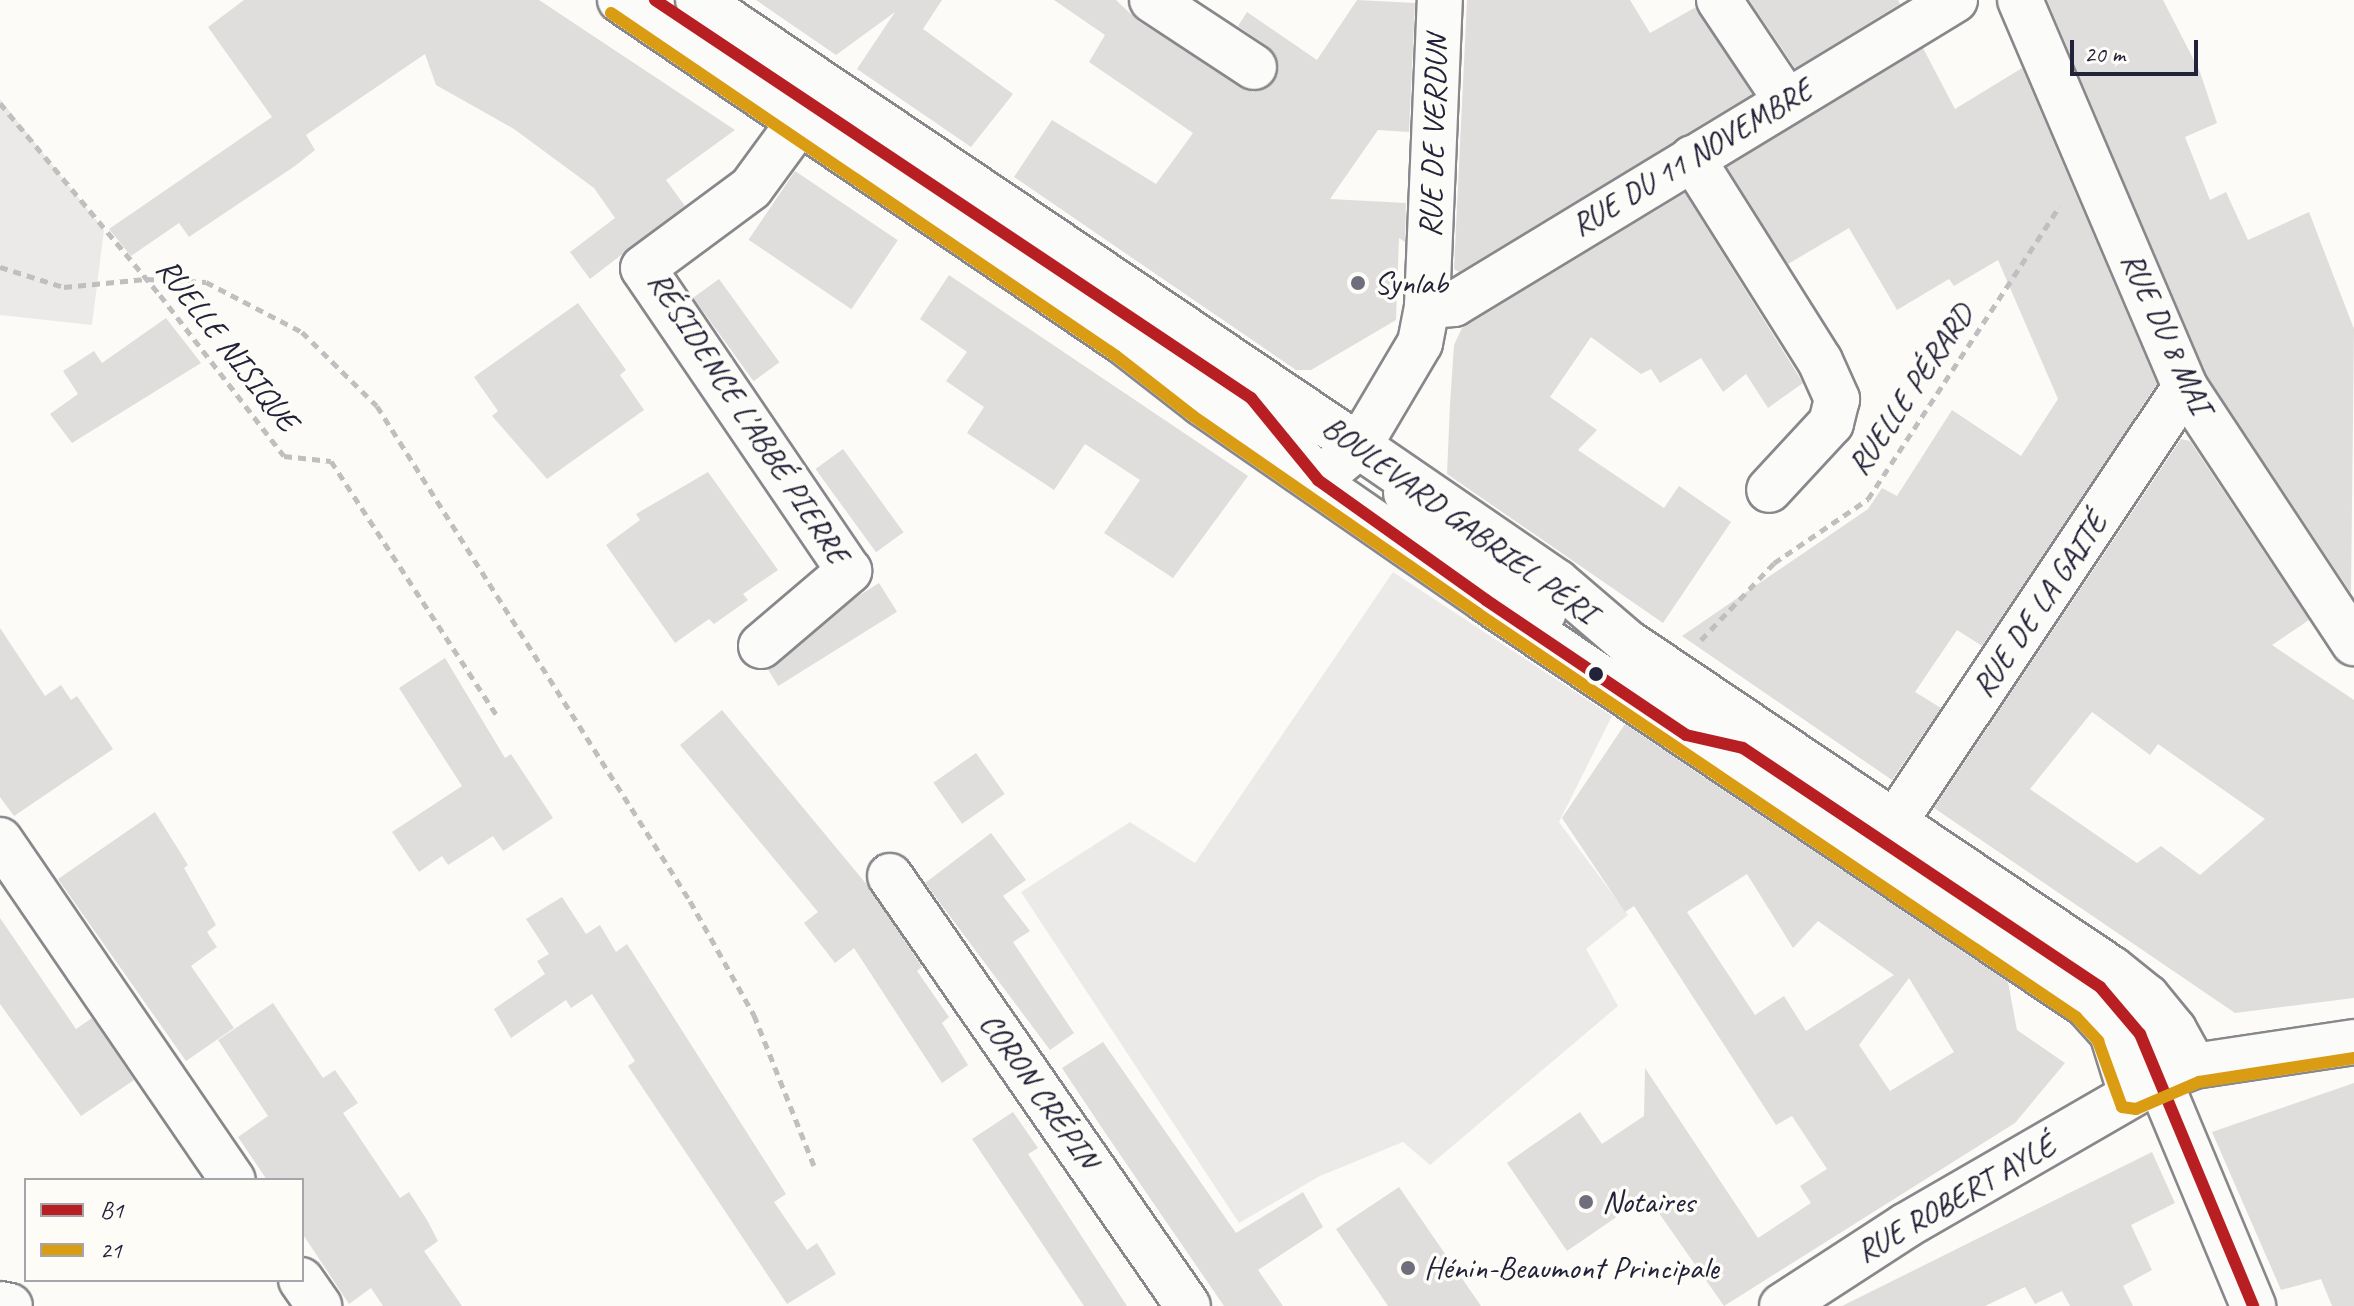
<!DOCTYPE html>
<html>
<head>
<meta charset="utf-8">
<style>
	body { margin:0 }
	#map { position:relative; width:2354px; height:1306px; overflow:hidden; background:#fcfbf8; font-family:Caveat,sans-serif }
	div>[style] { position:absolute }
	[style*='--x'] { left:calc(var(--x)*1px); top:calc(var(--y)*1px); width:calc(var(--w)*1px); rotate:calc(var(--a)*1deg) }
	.green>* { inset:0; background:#ebeae8 }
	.building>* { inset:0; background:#dfdedd; transform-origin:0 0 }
	.path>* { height:5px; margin-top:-2.5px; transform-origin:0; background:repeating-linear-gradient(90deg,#bfbfc0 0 8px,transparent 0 14px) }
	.roads { filter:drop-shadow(2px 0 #88888c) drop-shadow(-2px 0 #88888c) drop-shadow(0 2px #88888c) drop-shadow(0 -2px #88888c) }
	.minor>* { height:44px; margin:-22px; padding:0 22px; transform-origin:22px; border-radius:22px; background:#fbfbf9 }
	.major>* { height:44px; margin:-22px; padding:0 22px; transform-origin:22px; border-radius:22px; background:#fbfbf9 }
	.bus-1>* { height:12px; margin:-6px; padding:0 6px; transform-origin:6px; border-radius:6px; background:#b71f22 }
	.bus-2>* { height:12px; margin:-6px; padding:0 6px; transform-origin:6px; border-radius:6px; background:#da9c12 }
	.dots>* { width:22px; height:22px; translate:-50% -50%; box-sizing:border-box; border:4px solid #fdfcf7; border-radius:50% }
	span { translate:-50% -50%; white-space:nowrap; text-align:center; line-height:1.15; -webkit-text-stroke:7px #fdfcf7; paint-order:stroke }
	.street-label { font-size:32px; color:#22223b }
	.poi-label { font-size:32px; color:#22223b }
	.left { translate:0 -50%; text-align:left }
	.legend { position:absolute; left:24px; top:1178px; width:280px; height:104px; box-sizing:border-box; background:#fdfcf7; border:2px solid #a5a5ac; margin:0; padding:10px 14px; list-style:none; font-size:24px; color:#22223b }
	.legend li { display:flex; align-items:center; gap:16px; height:40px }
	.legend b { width:40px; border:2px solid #a5a5ac }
	.scale { position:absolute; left:2070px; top:40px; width:128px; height:36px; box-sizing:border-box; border:4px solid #22223b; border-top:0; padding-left:10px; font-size:24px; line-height:28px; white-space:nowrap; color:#22223b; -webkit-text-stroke:6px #fdfcf7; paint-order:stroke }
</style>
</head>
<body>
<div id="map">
	<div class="green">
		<div style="clip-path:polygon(0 99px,104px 230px,92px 325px,0 315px)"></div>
		<div style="clip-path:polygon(1393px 572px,1612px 716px,1559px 822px,1628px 915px,1586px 949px,1618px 1006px,1430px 1165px,1403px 1142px,1320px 1176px,1239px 1223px,1021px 892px,1130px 822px,1195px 863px)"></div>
	</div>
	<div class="building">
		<div style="clip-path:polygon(244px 0,539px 0,735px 130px,666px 180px,685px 206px,590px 279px,570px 252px,615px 218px,594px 188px,514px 129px,436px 85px,425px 54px,306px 135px,315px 150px,295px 166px,189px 237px,179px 223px,131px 256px,109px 229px,272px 117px,208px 27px)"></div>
		<div style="clip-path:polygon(756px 0,942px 0,923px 29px,1013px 94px,971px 147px,857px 69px,895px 12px,836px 55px)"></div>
		<div style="clip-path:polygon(1054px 0,1116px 0,1138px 21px,1253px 92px,1274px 81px,1279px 68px,1268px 47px,1238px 26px,1247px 12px,1317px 60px,1357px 0,1415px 3px,1409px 132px,1378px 130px,1330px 199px,1406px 203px,1405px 242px,1399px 238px,1396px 320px,1311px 370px,1296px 370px,1014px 177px,1052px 120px,1156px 184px,1193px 133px,1089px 62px,1105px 35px)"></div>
		<div style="clip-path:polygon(1467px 0,1630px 0,1650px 33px,1696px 7px,1752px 94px,1459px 272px,1454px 269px)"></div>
		<div style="clip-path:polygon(1749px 0,1898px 0,1900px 4px,1795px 68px)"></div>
		<div style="clip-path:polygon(2047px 0,2163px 0,2200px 72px,2217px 123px,2185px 137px,2210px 200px,2226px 192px,2248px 240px,2309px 212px,2354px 329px,2351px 593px,2206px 374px)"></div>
		<div style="clip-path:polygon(1923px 48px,1955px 109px,2022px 68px,2157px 384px,1982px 646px,1957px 630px,1915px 692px,1941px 708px,1892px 780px,1682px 636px,1868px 509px,1882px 488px,1897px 496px,1952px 410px,2021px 456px,2058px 399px,1998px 260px,1954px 286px,1949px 279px,1897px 310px,1849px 228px,1788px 264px,1727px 167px)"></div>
		<div style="left:795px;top:171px;width:124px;height:83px;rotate:34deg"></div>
		<div style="clip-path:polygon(1685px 193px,1803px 383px,1768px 408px,1746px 374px,1723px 392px,1701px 358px,1660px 383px,1651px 369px,1641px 374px,1591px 337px,1550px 397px,1597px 430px,1578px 450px,1664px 508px,1679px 486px,1731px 522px,1663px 623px,1447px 474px,1450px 404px,1454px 345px,1462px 328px)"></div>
		<div style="clip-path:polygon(949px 275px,1248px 476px,1173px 578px,1104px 533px,1140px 480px,1085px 444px,1054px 490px,967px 433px,984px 407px,946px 381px,967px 352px,920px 319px)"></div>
		<div style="left:719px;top:279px;width:103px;height:32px;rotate:54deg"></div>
		<div style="clip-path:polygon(578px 303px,626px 370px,620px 375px,644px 410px,547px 479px,492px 416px,498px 411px,474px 377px)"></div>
		<div style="clip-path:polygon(166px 318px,201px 363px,72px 443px,50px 414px,78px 394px,63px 371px,94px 351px,102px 363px)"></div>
		<div style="clip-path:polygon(evenodd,2181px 439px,2190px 441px,2309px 620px,2272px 645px,2354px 700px,2354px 998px,2235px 1013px,1934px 808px,2181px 439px,2092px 712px,2150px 755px,2158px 744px,2265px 819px,2200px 875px,2161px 846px,2137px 863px,2030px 789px,2092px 712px)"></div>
		<div style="left:843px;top:449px;width:103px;height:34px;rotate:54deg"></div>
		<div style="clip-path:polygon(708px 472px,778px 570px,743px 594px,748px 600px,714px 624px,709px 619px,675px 643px,606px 545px,640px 520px,636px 514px)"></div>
		<div style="left:879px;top:583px;width:34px;height:140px;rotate:58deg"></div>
		<div style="clip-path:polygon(0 628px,45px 696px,61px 685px,71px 700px,77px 696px,113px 749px,14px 816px,0 797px)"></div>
		<div style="clip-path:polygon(445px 658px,505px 758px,511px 754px,553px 818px,503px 851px,493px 836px,448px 865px,442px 856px,419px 872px,392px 832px,462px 786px,399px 688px)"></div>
		<div style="clip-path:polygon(722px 710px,868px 886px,922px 967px,917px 971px,949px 1017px,942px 1023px,968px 1065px,942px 1083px,854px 948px,835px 963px,804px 923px,818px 912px,680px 745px)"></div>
		<div style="clip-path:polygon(evenodd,1625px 724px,2008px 982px,2017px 1030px,2065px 1063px,2015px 1123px,1724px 1306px,1647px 1196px,1567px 1251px,1507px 1163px,1580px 1112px,1602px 1144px,1644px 1116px,1645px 1068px,1758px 1238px,1811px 1203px,1800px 1186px,1827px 1169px,1792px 1116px,1776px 1125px,1634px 906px,1625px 912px,1562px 818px,1625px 724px,1747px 874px,1793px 948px,1818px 921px,1894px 975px,1806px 1031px,1784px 996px,1755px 1015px,1687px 912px,1747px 874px,1625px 724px,1909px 978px,1954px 1052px,1890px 1091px,1859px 1045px,1909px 978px)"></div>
		<div style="left:976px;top:753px;width:50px;height:52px;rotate:55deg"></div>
		<div style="clip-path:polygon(155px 812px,188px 865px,184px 868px,216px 925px,207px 932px,217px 947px,191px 966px,234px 1028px,186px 1061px,58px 879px)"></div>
		<div style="clip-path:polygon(991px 833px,1026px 880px,1003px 896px,1030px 931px,1013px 942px,1074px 1033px,1050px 1050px,925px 883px)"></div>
		<div style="clip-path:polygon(562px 897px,586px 934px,600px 925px,616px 952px,627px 944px,786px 1194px,774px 1202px,807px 1250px,817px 1243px,836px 1274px,787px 1304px,628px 1066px,635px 1061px,592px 994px,571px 1008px,566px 1000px,511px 1038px,494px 1009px,545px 974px,537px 961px,549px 954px,526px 919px)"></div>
		<div style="clip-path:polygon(0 918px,76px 1029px,92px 1018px,134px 1080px,81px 1116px,0 1004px)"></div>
		<div style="clip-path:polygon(273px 1003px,323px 1078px,335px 1070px,358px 1103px,343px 1113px,400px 1198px,409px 1192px,427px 1220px,438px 1241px,424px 1251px,462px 1306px,383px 1306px,371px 1288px,349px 1304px,302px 1233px,302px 1180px,267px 1180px,238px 1137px,268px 1116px,218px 1040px)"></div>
		<div style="clip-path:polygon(1103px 1042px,1236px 1233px,1303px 1192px,1323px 1227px,1258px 1270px,1283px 1306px,1224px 1306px,1108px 1137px,1062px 1068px)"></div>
		<div style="clip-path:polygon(2354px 1083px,2354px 1306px,2332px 1306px,2321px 1279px,2281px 1290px,2212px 1132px)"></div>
		<div style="clip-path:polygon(1013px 1112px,1038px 1148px,1028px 1154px,1127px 1306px,1084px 1306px,972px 1139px)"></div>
		<div style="clip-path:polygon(2152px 1152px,2175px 1203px,2131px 1225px,2152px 1270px,2123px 1286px,2133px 1306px,2070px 1306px,2062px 1291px,2035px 1304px,2025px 1287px,1985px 1306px,1842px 1306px)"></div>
		<div style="clip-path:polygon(1399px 1187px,1481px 1306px,1388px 1306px,1336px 1229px)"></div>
	</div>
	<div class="path">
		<div style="--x:0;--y:103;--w:250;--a:50.2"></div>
		<div style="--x:160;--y:295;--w:203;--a:52.4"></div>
		<div style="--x:284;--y:456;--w:47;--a:6.1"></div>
		<div style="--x:331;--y:461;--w:306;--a:56.9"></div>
		<div style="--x:0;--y:267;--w:67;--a:17.4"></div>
		<div style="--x:64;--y:287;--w:82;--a:-5.6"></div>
		<div style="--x:146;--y:279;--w:60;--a:2.9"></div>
		<div style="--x:206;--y:282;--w:108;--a:27.5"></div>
		<div style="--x:302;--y:332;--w:105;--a:44.6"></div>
		<div style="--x:377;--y:406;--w:586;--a:57.69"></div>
		<div style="--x:690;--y:901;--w:131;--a:60.7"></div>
		<div style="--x:754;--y:1015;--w:162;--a:68.3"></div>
		<div style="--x:1701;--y:640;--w:106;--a:-46.5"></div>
		<div style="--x:1774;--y:563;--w:114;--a:-34.2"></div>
		<div style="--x:1868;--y:499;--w:350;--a:-56.8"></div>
	</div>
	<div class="roads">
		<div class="minor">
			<div style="--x:1152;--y:0;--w:122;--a:33.3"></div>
			<div style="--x:1719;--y:0;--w:120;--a:56.2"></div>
			<div style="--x:2020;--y:0;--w:421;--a:66.9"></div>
			<div style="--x:2185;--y:387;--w:307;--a:56.6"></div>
			<div style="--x:1692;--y:158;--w:240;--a:57.8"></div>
			<div style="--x:1820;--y:361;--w:42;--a:65.9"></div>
			<div style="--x:1837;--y:399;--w:25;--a:104"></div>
			<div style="--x:1831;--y:423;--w:91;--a:132.8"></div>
			<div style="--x:1061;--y:274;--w:227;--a:33.1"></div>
			<div style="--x:1251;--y:398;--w:106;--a:50.7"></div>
			<div style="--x:1318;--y:480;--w:53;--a:-39.7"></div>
			<div style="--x:1359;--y:446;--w:120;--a:-59.4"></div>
			<div style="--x:1420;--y:343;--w:38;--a:-79"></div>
			<div style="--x:1427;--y:306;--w:306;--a:-87.6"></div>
			<div style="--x:1427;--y:306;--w:27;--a:-4"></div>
			<div style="--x:1454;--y:304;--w:586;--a:-31.25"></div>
			<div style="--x:1406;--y:493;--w:128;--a:44.1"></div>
			<div style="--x:1498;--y:582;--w:55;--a:34"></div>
			<div style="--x:761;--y:646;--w:116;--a:-40.4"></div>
			<div style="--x:849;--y:571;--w:366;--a:-124.2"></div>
			<div style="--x:643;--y:268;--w:134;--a:-36.5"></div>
			<div style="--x:751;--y:188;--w:83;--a:-53.8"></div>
			<div style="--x:1894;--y:823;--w:524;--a:-56.28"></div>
			<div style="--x:0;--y:840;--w:412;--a:55.6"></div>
			<div style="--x:890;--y:876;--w:523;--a:55.28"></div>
			<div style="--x:2056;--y:957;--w:53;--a:34.3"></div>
			<div style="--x:2100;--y:987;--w:62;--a:49.6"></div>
			<div style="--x:2140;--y:1034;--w:295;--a:67.4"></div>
			<div style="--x:301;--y:1280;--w:32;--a:55"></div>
			<div style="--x:0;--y:1304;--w:10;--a:11"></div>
		</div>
		<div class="major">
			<div style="--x:620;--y:0;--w:610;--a:34.18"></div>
			<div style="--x:1125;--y:343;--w:98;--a:37.9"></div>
			<div style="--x:1202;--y:403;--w:346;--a:34.7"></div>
			<div style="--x:1486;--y:600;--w:725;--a:33.98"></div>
			<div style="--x:2087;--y:1005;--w:38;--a:48"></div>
			<div style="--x:2112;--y:1033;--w:64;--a:72.7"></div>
			<div style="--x:698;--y:0;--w:797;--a:34.01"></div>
			<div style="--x:1359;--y:446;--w:240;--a:34.5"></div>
			<div style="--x:1557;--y:582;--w:92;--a:40.6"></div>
			<div style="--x:1627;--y:642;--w:585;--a:33.99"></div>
			<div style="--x:2112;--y:969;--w:45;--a:38.7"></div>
			<div style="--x:2147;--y:997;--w:43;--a:50.7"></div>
			<div style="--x:2174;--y:1030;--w:41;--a:60.9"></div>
			<div style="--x:1782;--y:1306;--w:147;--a:-33"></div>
			<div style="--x:1905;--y:1226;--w:292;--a:-30"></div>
			<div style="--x:2158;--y:1080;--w:39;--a:-21"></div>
			<div style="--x:2194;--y:1066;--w:162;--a:-8.5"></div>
		</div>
	</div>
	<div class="bus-1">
		<div style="--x:655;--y:0;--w:717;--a:33.73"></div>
		<div style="--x:1251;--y:398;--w:106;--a:50.7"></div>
		<div style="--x:1318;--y:480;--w:206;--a:35.5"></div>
		<div style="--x:1486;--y:600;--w:241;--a:34"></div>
		<div style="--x:1686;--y:735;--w:58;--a:12.8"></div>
		<div style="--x:1743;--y:748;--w:430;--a:33.8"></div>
		<div style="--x:2100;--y:987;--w:62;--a:49.6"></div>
		<div style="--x:2140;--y:1034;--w:295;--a:67.4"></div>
	</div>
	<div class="bus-2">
		<div style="--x:611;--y:13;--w:610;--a:34.18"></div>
		<div style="--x:1116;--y:356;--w:98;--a:37.9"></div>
		<div style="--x:1193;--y:416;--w:346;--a:34.7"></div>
		<div style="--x:1477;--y:613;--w:723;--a:34"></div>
		<div style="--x:2076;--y:1017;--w:33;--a:47"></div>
		<div style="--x:2098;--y:1041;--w:70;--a:70"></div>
		<div style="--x:2122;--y:1107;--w:14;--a:8"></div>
		<div style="--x:2136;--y:1109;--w:69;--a:-23.2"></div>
		<div style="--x:2199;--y:1082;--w:157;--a:-8.8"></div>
	</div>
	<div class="dots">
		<div style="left:1358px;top:283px;background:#6e6e7d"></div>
		<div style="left:1596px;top:674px;background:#22223b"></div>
		<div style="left:1586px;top:1202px;background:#6e6e7d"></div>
		<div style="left:1408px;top:1268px;background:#6e6e7d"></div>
	</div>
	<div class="street-label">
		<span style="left:1434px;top:136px;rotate:-88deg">RUE DE VERDUN</span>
		<span style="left:1692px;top:158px;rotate:-31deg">RUE DU 11 NOVEMBRE</span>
		<span style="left:2166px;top:333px;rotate:65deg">RUE DU 8 MAI</span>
		<span style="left:227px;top:345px;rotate:52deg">RUELLE NISIQUE</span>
		<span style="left:1911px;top:390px;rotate:-56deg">RUELLE PÉRARD</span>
		<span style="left:748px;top:418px;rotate:57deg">RÉSIDENCE L'ABBÉ PIERRE</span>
		<span style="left:1459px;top:520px;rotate:36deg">BOULEVARD GABRIEL PÉRI</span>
		<span style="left:2040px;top:605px;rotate:-56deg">RUE DE LA GAITÉ</span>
		<span style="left:1039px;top:1091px;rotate:55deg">CORON CRÉPIN</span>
		<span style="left:1956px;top:1199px;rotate:-30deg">RUE ROBERT AYLÉ</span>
	</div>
	<div class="poi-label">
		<span class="left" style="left:1374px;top:283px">Synlab</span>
		<span class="left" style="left:1602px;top:1202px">Notaires</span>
		<span class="left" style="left:1424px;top:1268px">Hénin-Beaumont Principale</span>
	</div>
	<ul class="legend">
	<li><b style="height:10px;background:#b71f22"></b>B1</li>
	<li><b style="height:10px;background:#da9c12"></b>21</li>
	</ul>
	<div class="scale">20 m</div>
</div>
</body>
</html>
